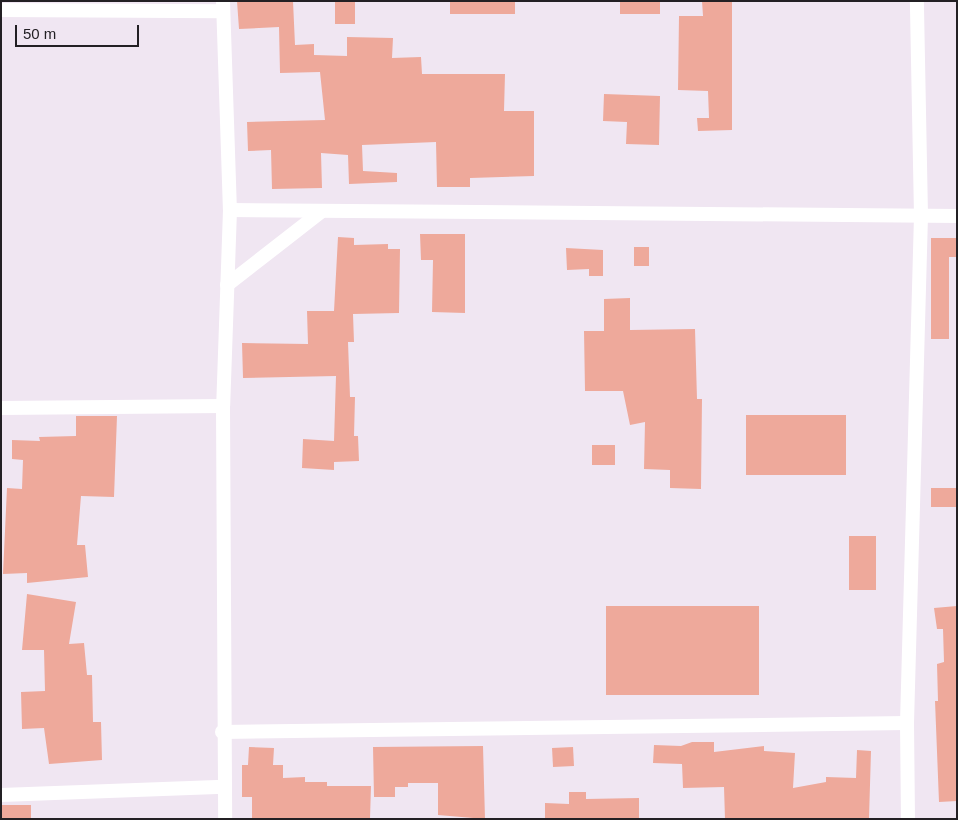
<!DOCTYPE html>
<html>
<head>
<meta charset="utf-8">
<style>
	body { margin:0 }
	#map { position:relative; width:958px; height:820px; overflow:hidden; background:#f0e6f2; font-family:Arial,sans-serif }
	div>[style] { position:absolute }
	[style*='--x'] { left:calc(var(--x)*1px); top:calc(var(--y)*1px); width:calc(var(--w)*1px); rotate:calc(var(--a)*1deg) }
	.building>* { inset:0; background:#eea99b; transform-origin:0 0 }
	.minor>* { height:14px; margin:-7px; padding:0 7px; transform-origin:7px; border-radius:7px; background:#fff }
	span { translate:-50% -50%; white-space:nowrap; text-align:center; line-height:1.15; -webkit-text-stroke:4px #f0e6f2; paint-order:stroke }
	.frame { position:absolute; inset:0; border:2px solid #232024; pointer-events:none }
	.scale { position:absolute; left:15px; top:25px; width:124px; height:22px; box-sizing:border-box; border:2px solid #232024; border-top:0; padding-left:6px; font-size:15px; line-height:18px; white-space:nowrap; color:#232024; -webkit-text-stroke:4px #f0e6f2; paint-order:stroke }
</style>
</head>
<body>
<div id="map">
	<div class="building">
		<div style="clip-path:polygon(237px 1px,293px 1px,295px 45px,314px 44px,314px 55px,347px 56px,347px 37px,393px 38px,392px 58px,421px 57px,422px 74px,505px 74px,504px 111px,534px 111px,534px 176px,470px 178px,470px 187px,437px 187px,436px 142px,362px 145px,363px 171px,397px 173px,397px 182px,349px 184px,348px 155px,321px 153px,322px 188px,272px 189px,271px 150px,248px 151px,247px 122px,325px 120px,320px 72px,280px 73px,279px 27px,239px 29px)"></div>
		<div style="left:335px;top:1px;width:20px;height:23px"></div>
		<div style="left:450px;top:1px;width:65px;height:13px"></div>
		<div style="left:620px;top:1px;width:40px;height:13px"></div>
		<div style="clip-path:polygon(702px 1px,732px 1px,732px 130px,698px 131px,697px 118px,709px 118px,708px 91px,678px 90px,679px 16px,703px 16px)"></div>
		<div style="clip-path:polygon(604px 94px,660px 96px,659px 145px,626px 144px,627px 122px,603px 121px)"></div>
		<div style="clip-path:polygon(420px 234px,465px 234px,465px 313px,432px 312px,433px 260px,421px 260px)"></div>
		<div style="clip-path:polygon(338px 237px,354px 238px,354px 245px,388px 244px,388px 249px,400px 249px,399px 313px,353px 314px,354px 342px,348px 342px,350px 397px,355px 397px,354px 436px,358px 436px,359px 461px,334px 462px,334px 470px,302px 468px,303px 439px,334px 441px,336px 376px,243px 378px,242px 343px,308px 344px,307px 311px,334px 311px)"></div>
		<div style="clip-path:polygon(931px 238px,957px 238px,957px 257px,949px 257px,949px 339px,931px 339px)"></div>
		<div style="left:634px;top:247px;width:15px;height:19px"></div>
		<div style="clip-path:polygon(566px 248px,603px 250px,603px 276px,589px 276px,589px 269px,567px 270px)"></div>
		<div style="clip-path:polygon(630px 298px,630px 330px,695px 329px,697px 399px,702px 399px,701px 489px,670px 488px,670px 470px,644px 469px,645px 422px,630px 425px,623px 391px,585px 391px,584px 331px,604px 331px,604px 299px)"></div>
		<div style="left:846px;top:415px;width:60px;height:100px;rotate:90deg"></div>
		<div style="clip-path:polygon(76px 416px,117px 416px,114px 497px,81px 496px,77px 545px,85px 545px,88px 577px,27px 583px,27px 573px,3px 574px,7px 488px,22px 489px,23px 460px,12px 459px,12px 440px,40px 441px,39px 437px,76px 436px)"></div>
		<div style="left:592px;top:445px;width:23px;height:20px"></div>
		<div style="left:957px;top:488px;width:19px;height:26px;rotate:90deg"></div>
		<div style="left:849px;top:536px;width:27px;height:54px"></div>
		<div style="clip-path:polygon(27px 594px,76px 602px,69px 644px,84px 643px,87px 675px,92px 675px,93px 722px,101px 722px,102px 760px,49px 764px,44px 728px,22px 729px,21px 692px,45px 691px,44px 650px,22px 650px)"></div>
		<div style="left:606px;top:606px;width:153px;height:89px"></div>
		<div style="clip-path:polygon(957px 606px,957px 801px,939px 802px,935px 701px,938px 701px,937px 664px,944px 662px,943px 629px,937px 629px,934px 608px)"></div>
		<div style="clip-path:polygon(692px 742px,714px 742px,714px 752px,764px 746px,764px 751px,795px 753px,793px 788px,826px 782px,826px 777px,856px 778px,857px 750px,871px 751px,869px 819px,725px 819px,724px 787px,683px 788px,682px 764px,653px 763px,654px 745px,681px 746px)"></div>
		<div style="clip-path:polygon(483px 746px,485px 819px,438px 815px,438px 783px,408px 783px,408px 787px,395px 787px,395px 797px,374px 797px,373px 747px)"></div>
		<div style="clip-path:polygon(249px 747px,274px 748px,273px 765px,283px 765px,283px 778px,305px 777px,305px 782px,327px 782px,327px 786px,371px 786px,370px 819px,252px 819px,252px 797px,242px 797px,242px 765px,248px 765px)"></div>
		<div style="left:573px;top:747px;width:19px;height:21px;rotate:87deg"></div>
		<div style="clip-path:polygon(569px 792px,586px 792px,586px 799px,639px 798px,639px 819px,545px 819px,545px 803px,569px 804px)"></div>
		<div style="left:1px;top:805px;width:30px;height:14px"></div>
	</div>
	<div class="minor">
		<div style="--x:223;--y:1;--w:209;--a:88.1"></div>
		<div style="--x:230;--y:210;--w:196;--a:92"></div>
		<div style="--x:223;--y:406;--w:413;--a:89.7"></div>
		<div style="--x:1;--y:10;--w:222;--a:0.3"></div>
		<div style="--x:230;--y:210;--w:727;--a:0.47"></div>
		<div style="--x:227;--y:285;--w:120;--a:-37.9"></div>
		<div style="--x:1;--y:408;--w:222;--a:-0.5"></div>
		<div style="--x:222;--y:732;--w:685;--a:-0.75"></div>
		<div style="--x:1;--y:795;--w:223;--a:-2.1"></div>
		<div style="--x:908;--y:819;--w:96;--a:-90.6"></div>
		<div style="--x:907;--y:723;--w:507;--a:-88.42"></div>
		<div style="--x:921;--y:216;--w:215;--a:-91.1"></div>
	</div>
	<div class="frame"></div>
	<div class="scale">50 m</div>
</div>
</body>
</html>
